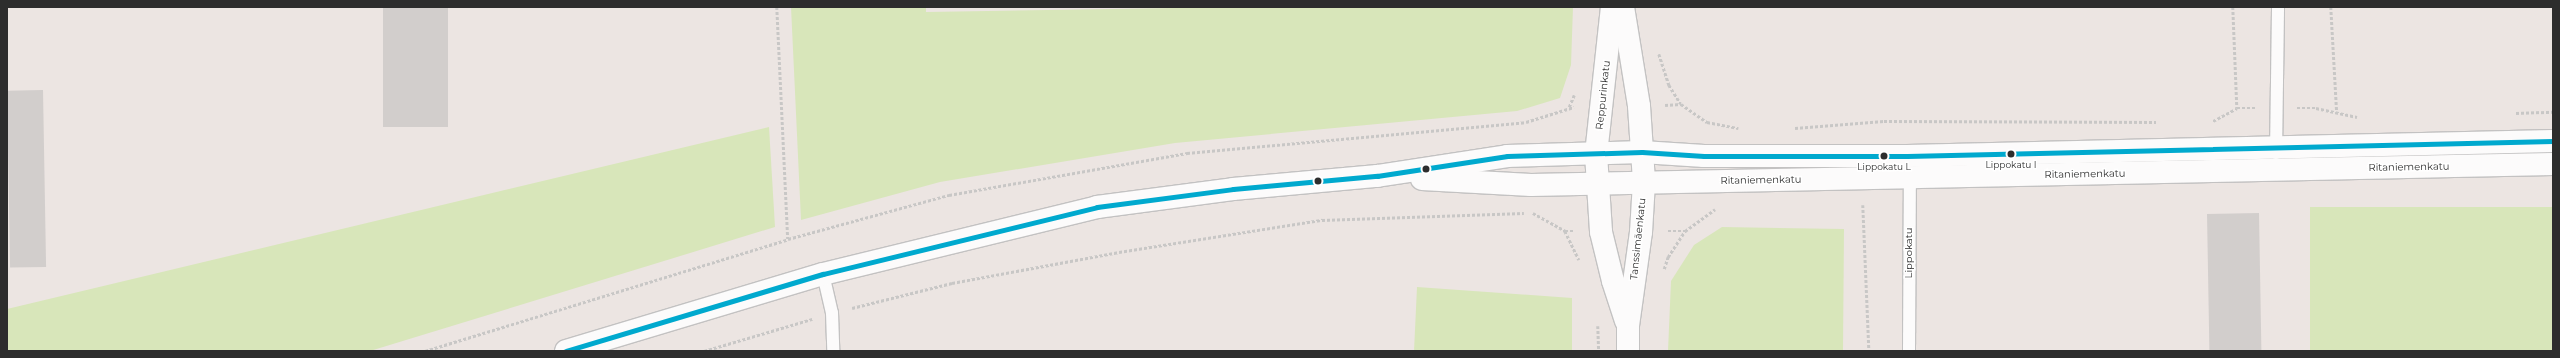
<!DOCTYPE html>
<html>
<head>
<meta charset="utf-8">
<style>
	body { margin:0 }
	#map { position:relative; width:2560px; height:358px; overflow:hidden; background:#ece5e2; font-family:Montserrat,sans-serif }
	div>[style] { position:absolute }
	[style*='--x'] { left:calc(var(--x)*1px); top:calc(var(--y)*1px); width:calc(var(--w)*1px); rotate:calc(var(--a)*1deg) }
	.green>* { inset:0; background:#d8e6ba; transform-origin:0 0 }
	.building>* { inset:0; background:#d2cecc; transform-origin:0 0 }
	.path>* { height:2.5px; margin-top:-1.25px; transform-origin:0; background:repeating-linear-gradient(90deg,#c8c7c6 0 3px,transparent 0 5px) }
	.roads { filter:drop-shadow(1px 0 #c3c2c2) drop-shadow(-1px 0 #c3c2c2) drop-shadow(0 1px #c3c2c2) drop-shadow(0 -1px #c3c2c2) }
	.lane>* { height:12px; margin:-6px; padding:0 6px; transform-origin:6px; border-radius:6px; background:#fcfbfb }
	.street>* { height:22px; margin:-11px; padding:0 11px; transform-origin:11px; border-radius:11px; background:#fcfbfb }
	.secondary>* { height:22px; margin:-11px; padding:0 11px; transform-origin:11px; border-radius:11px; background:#fcfbfb }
	.bus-1>* { height:5px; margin:-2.5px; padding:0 2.5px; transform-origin:2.5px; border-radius:2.5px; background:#00a9ce }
	.dots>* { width:11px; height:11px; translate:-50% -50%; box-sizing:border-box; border:2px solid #fff; border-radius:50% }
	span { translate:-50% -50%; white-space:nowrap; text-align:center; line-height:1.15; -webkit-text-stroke:3px #fff; paint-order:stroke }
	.bus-label { font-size:9px; color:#2d2d2d }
	.street-label { font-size:10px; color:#2d2d2d }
	.frame { position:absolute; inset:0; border:8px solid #2d2d2d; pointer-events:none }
</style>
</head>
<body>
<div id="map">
	<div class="green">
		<div style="clip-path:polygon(791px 7px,926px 7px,926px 12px,1237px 7px,1573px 7px,1571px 65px,1560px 98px,1517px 111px,1175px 143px,940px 182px,801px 220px)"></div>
		<div style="clip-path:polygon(769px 127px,775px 227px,370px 351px,7px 351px,7px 309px)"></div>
		<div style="left:2553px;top:207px;width:144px;height:243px;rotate:90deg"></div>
		<div style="clip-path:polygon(1722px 227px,1844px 229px,1843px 351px,1668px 351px,1671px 281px,1694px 245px)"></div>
		<div style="clip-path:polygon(1417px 287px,1572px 298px,1572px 351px,1414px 351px)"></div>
	</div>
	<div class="building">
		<div style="left:383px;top:7px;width:65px;height:120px"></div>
		<div style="left:43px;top:90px;width:177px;height:36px;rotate:89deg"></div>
		<div style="left:2259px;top:213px;width:138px;height:52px;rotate:89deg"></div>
	</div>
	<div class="path">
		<div style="--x:777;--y:7;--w:232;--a:87.3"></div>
		<div style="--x:2233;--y:7;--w:101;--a:87.7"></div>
		<div style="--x:2331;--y:7;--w:106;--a:86.8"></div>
		<div style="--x:1659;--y:54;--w:33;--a:72"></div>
		<div style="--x:1669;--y:85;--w:22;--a:58"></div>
		<div style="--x:1665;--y:105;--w:16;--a:-4"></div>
		<div style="--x:1681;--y:104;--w:32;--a:35"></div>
		<div style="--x:1707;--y:122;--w:32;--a:11"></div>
		<div style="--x:1569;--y:107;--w:13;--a:-67"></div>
		<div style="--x:2297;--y:108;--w:19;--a:0"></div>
		<div style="--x:2316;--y:108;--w:42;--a:12.4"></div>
		<div style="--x:2516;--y:113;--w:37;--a:-2"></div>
		<div style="--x:2213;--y:121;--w:27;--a:-28"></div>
		<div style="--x:2237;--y:108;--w:19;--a:0"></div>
		<div style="--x:1795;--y:128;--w:89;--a:-4.5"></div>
		<div style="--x:1884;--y:121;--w:272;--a:0.2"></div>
		<div style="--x:1863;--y:205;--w:146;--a:87.6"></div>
		<div style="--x:1533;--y:213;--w:37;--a:29"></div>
		<div style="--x:1565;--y:231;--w:32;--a:64"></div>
		<div style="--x:1565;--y:231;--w:10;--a:0"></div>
		<div style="--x:1668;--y:231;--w:17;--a:0"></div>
		<div style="--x:1685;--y:231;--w:37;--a:-36"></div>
		<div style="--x:1664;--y:269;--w:13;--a:-72"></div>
		<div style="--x:1668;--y:257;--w:31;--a:-57"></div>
		<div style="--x:852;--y:308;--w:103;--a:-14"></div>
		<div style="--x:952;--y:283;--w:170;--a:-10.5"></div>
		<div style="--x:1119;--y:252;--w:206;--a:-9"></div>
		<div style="--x:1322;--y:220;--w:202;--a:-2"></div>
		<div style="--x:1598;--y:326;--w:25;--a:88"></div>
		<div style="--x:425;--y:351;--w:380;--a:-17.1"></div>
		<div style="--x:788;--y:239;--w:167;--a:-15.3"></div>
		<div style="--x:949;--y:195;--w:242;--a:-10"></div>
		<div style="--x:1187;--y:153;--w:340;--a:-5.2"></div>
		<div style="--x:1526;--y:122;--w:50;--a:-17.4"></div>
		<div style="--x:704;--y:351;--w:113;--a:-16.5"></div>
	</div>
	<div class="roads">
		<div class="lane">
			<div style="--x:2276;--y:153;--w:146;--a:-89.2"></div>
			<div style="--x:823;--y:274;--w:40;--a:77"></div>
			<div style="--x:832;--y:313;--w:38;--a:88"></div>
			<div style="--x:1909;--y:351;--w:178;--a:-89.7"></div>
		</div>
		<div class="street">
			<div style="--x:1612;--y:7;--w:148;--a:96.2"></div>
			<div style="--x:1596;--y:154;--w:78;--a:86.3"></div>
			<div style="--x:1601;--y:232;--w:50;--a:76.2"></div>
			<div style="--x:1613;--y:281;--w:42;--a:72"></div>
			<div style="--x:1623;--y:7;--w:100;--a:80.8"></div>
			<div style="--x:1639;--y:106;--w:76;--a:86.2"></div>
			<div style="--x:1644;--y:182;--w:50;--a:93.4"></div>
			<div style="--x:1641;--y:232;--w:95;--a:97.9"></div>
			<div style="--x:1628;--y:326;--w:25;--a:90"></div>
		</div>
		<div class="secondary">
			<div style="--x:1422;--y:179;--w:109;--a:3.2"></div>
			<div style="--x:1531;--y:185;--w:1022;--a:-1.18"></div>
			<div style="--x:566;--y:351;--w:268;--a:-16.7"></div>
			<div style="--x:823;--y:274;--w:282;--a:-13.7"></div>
			<div style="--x:1097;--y:207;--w:137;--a:-7.5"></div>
			<div style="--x:1233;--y:189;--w:145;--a:-5.2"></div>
			<div style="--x:1377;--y:176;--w:132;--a:-8.7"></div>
			<div style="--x:1507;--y:156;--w:135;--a:-1.7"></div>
			<div style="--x:1642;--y:152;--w:62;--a:3.7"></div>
			<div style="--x:1704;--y:156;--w:203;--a:0"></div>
			<div style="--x:1907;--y:156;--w:646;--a:-1.33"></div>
		</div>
	</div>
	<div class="bus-1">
		<div style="--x:566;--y:351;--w:268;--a:-16.7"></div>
		<div style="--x:823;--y:274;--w:282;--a:-13.7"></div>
		<div style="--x:1097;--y:207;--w:137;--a:-7.5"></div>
		<div style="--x:1233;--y:189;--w:145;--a:-5.2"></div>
		<div style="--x:1377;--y:176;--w:132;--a:-8.7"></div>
		<div style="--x:1507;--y:156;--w:135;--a:-1.7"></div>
		<div style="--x:1642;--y:152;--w:62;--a:3.7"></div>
		<div style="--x:1704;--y:156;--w:203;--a:0"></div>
		<div style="--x:1907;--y:156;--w:646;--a:-1.33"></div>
	</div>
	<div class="dots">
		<div style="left:2011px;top:154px;background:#2d2d2d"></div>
		<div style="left:1884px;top:156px;background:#2d2d2d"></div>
		<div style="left:1426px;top:169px;background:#2d2d2d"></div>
		<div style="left:1318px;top:181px;background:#2d2d2d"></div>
	</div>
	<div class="bus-label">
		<span style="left:2011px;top:165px">Lippokatu I</span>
		<span style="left:1884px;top:167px">Lippokatu L</span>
	</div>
	<div class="street-label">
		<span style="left:1603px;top:95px;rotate:-84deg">Reppurinkatu</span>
		<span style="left:2409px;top:167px;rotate:-1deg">Ritaniemenkatu</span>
		<span style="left:2085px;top:174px;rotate:-1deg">Ritaniemenkatu</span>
		<span style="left:1761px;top:180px;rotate:-1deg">Ritaniemenkatu</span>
		<span style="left:1638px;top:239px;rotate:-84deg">Tanssimäenkatu</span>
		<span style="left:1909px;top:253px;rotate:-90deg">Lippokatu</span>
	</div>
	<div class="frame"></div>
</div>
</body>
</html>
